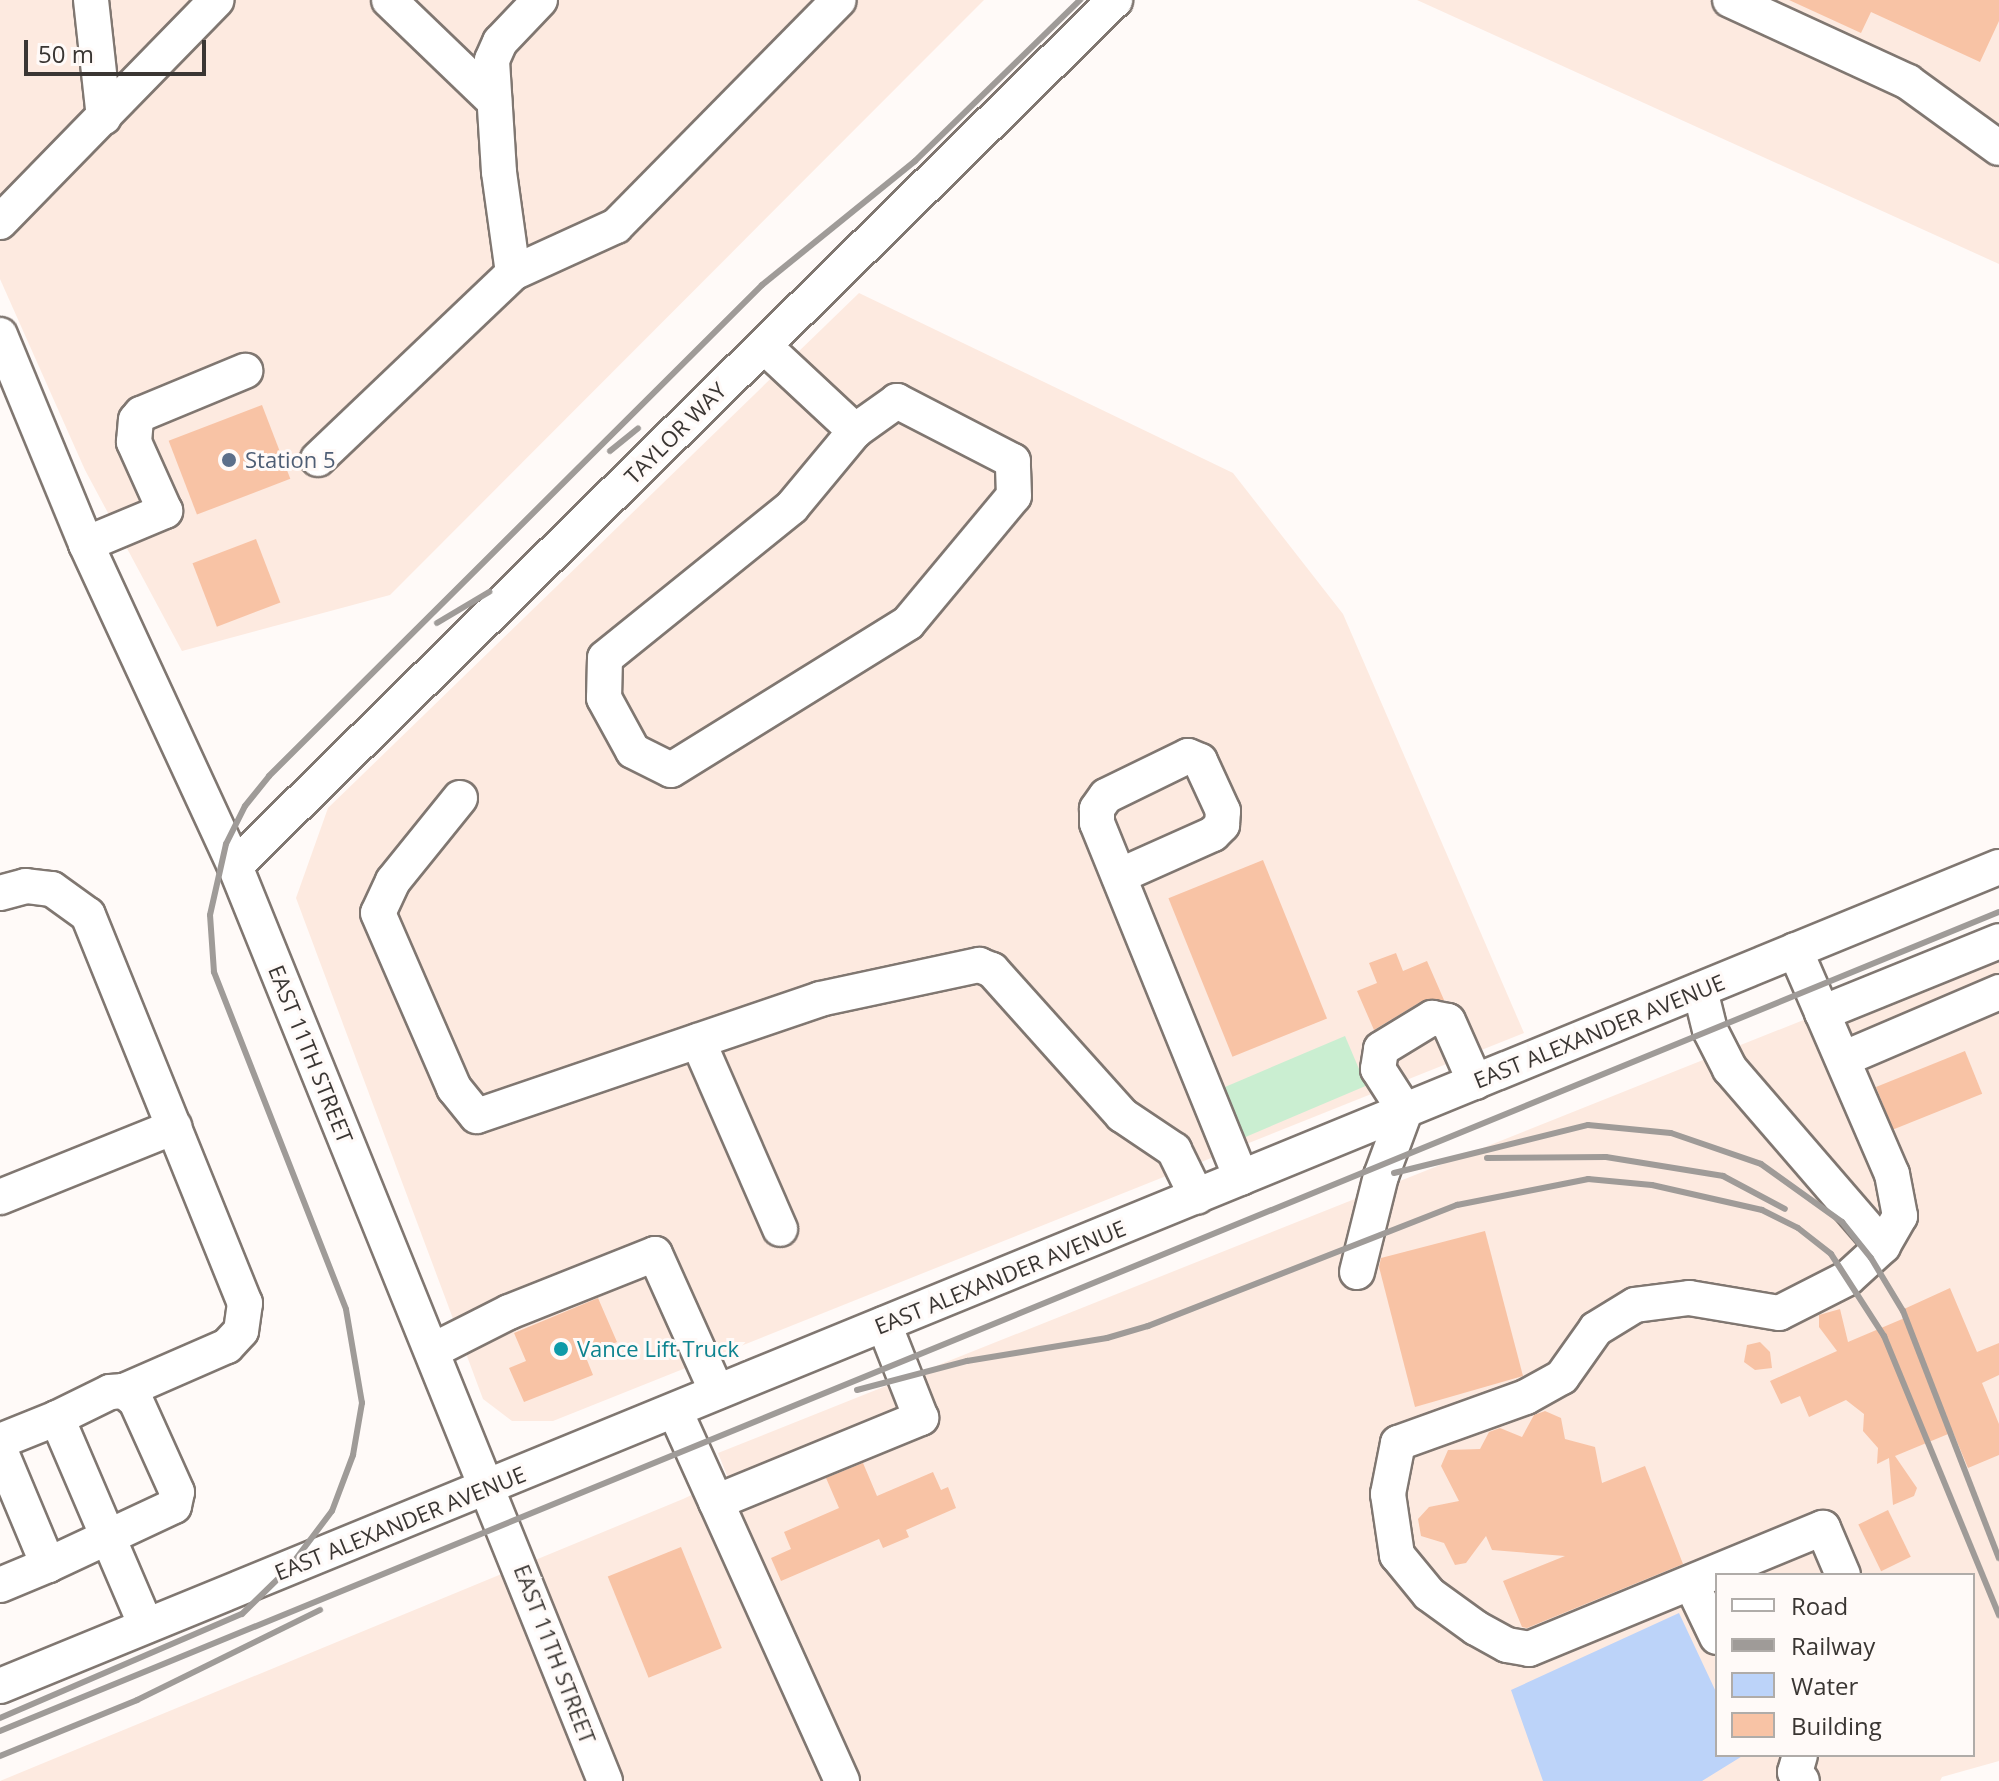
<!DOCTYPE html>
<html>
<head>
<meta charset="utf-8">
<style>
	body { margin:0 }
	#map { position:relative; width:1999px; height:1781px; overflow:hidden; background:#fffaf8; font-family:"Open Sans",sans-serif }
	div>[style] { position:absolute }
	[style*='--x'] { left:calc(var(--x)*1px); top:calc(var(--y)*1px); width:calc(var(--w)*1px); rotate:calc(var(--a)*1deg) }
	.built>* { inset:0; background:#fdeae0 }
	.green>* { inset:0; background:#caeed1; transform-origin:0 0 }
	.water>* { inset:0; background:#bcd3f9 }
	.pier>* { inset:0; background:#fffaf8 }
	.building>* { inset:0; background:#f8c3a5; transform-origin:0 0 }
	.roads { filter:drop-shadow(2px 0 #807771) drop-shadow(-2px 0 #807771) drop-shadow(0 2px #807771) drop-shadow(0 -2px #807771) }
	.minor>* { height:34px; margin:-17px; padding:0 17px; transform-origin:17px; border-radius:17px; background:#fff }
	.rail>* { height:6px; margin:-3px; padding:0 3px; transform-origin:3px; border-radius:3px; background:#9f9b98 }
	.dots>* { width:22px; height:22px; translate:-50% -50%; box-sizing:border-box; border:4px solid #fffaf8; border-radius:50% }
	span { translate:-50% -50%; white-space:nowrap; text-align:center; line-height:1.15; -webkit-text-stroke:6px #fffaf8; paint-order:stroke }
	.street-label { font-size:22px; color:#3a3633 }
	.service-label { font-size:22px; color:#4e5e75 }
	.left { translate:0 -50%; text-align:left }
	.culture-label { font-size:22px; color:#0d838f }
	.legend { position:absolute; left:1715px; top:1573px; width:260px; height:184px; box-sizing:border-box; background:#fffaf8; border:2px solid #b0aca9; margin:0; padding:10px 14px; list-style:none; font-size:24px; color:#3a3633 }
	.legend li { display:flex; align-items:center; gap:16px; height:40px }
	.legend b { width:40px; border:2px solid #b0aca9 }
	.scale { position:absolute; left:24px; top:40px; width:182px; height:36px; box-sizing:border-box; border:4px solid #3a3633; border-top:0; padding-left:10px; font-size:24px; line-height:28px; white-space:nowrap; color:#3a3633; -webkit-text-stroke:6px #fffaf8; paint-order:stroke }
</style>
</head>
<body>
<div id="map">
	<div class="built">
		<div style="clip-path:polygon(0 0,984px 0,390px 595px,182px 651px,85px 470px,0 279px)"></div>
		<div style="clip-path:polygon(1417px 0,1999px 0,1999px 264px)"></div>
		<div style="clip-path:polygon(859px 293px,1233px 473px,1343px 614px,1524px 1033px,553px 1421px,512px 1421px,483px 1399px,296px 898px,328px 808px)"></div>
		<div style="clip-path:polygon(evenodd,1999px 942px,1999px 1765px,1944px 1781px,0 1781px,683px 1499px,728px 1478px,718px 1453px,1999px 942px,1717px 1575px,1973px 1575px,1973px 1755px,1717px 1755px,1717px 1575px)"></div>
	</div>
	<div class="green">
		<div style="left:1345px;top:1036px;width:54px;height:138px;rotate:67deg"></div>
	</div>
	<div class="water">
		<div style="clip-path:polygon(1679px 1613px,1717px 1694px,1717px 1755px,1744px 1755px,1702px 1781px,1543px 1781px,1511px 1690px)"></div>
	</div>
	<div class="pier">
		<div style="clip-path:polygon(1999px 1761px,1999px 1781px,1940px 1781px,1942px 1777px)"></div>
	</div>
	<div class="building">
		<div style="clip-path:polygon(1789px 0,1999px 0,1999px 21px,1980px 62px,1871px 12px,1861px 33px)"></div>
		<div style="left:262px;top:405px;width:79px;height:100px;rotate:69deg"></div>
		<div style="left:256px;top:539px;width:68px;height:68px;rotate:69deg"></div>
		<div style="left:1263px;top:860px;width:171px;height:102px;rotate:68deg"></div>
		<div style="clip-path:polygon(1396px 953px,1403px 971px,1427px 961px,1444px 1000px,1422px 1001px,1374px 1030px,1357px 991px,1377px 983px,1369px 963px)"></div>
		<div style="left:1965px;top:1051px;width:46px;height:96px;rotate:68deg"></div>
		<div style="clip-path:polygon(1485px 1231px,1523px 1376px,1415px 1407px,1379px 1267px,1381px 1258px)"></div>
		<div style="clip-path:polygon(1950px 1288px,1977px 1352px,1999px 1343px,1999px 1375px,1982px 1383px,1999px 1424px,1999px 1455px,1968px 1468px,1953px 1432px,1895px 1456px,1917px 1488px,1914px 1496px,1893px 1505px,1889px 1458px,1877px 1464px,1878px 1448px,1863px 1431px,1864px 1414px,1846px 1400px,1809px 1417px,1800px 1396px,1781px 1404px,1770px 1381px,1837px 1351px,1819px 1327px,1819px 1315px,1840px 1309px,1848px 1342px,1907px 1317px,1904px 1309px)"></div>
		<div style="clip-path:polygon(598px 1298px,617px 1342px,585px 1355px,593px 1375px,524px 1402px,509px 1368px,526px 1361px,514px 1333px)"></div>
		<div style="clip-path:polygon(1760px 1342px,1770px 1352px,1772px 1368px,1755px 1370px,1744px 1362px,1747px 1345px)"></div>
		<div style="clip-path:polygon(1545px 1411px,1561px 1418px,1565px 1439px,1595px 1447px,1602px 1483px,1645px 1466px,1683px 1564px,1527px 1628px,1522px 1627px,1503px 1581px,1565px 1556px,1492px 1550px,1486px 1536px,1466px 1563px,1455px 1565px,1444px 1543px,1421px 1536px,1418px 1519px,1429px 1507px,1459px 1501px,1441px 1466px,1448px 1450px,1480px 1449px,1489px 1432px,1500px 1428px,1522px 1437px,1534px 1415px)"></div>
		<div style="clip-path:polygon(863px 1463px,877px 1496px,933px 1472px,941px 1490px,948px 1487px,956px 1508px,906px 1530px,909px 1537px,883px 1548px,879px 1539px,781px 1581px,771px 1558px,791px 1549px,784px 1532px,839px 1508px,826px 1478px)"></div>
		<div style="left:1888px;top:1510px;width:52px;height:33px;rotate:64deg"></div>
		<div style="left:681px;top:1547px;width:109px;height:79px;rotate:68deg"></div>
	</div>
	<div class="roads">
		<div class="minor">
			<div style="--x:91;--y:0;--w:118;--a:83.7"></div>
			<div style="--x:389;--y:0;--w:146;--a:43.9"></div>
			<div style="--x:1730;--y:0;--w:196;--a:24.7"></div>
			<div style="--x:1908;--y:82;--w:112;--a:36"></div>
			<div style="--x:0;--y:222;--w:310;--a:-45.7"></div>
			<div style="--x:513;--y:273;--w:102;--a:-97.9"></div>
			<div style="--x:499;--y:172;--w:112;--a:-93.6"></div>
			<div style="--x:492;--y:60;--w:20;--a:-66"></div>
			<div style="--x:500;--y:42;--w:58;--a:-46.4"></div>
			<div style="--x:0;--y:335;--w:226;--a:67.6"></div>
			<div style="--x:86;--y:544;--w:355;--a:65.2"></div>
			<div style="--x:235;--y:866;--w:987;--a:67.98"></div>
			<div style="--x:764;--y:346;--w:125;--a:43"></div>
			<div style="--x:855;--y:431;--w:99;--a:129.7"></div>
			<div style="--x:792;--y:507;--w:240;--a:141.1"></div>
			<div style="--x:605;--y:658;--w:40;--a:91.4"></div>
			<div style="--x:604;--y:698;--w:60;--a:61.3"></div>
			<div style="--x:633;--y:751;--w:42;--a:26.6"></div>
			<div style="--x:671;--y:770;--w:279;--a:-31.8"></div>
			<div style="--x:908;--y:623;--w:165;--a:-50.2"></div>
			<div style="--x:1014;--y:496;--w:35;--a:-92"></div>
			<div style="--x:1013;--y:461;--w:131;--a:-152.7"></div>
			<div style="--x:897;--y:401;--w:52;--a:144.5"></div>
			<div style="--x:318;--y:459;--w:269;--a:-43.6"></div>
			<div style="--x:513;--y:273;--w:113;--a:-24.5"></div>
			<div style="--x:616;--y:226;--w:317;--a:-45.4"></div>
			<div style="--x:86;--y:544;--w:86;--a:-22.7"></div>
			<div style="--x:165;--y:511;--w:76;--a:-114.2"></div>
			<div style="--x:134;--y:442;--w:22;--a:-85"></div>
			<div style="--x:136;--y:420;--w:8;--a:-50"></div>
			<div style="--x:141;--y:414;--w:113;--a:-22.5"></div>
			<div style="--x:460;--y:798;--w:107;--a:128.9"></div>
			<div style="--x:393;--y:881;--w:35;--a:115"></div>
			<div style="--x:378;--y:913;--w:191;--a:66.5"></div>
			<div style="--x:454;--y:1088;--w:36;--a:51"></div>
			<div style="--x:477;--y:1116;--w:362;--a:-18.8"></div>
			<div style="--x:820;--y:999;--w:163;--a:-12.1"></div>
			<div style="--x:979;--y:965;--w:14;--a:21"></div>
			<div style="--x:992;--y:970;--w:195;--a:48.1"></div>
			<div style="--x:1122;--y:1115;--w:63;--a:33.9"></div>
			<div style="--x:1174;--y:1150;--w:52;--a:63.9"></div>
			<div style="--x:235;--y:866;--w:1235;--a:-44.54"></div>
			<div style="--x:1119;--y:876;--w:103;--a:-24.1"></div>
			<div style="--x:1213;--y:834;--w:13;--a:-45"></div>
			<div style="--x:1222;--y:825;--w:14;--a:-86"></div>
			<div style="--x:1223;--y:811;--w:55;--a:-114.7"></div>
			<div style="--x:1200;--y:761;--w:13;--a:-157"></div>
			<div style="--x:1188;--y:756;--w:91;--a:154"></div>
			<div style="--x:1106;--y:796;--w:16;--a:125"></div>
			<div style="--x:1097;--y:809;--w:14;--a:90"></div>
			<div style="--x:1097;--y:823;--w:383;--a:67.9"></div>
			<div style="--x:0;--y:893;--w:27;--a:-15"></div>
			<div style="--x:26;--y:886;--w:26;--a:7"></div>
			<div style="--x:52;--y:889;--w:44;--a:35.8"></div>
			<div style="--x:88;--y:915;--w:419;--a:68"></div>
			<div style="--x:245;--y:1303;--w:28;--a:98"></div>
			<div style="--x:241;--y:1331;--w:21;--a:133"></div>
			<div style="--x:227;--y:1346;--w:112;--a:156.4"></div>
			<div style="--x:1795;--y:950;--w:244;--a:66.6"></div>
			<div style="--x:1892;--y:1174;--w:43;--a:79.2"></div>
			<div style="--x:1900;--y:1216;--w:34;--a:120"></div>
			<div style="--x:1883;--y:1246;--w:47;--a:137.6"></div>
			<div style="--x:1848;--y:1278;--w:77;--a:153.1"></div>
			<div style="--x:1779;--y:1313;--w:91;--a:-170.5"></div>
			<div style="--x:1689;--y:1298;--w:54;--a:172.6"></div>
			<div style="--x:1635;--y:1305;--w:46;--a:148.4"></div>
			<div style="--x:1596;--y:1329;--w:59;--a:125.3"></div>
			<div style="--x:1562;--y:1377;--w:41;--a:150.9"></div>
			<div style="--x:1526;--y:1397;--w:136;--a:160.2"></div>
			<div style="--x:1398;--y:1443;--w:52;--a:101.1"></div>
			<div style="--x:1388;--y:1494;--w:62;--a:81.6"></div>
			<div style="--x:1397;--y:1555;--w:50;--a:50.6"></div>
			<div style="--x:1429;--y:1594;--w:58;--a:35.9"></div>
			<div style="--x:1476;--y:1628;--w:35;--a:29"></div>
			<div style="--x:1507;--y:1645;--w:22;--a:10"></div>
			<div style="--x:1529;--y:1649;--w:318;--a:-22.4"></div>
			<div style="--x:1823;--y:1528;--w:51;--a:66.9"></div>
			<div style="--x:1700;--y:990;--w:41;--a:76"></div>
			<div style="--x:1710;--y:1030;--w:44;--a:62.9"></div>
			<div style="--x:1730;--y:1069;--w:234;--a:49.2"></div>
			<div style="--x:1822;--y:1013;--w:191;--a:-22.1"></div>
			<div style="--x:698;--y:1041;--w:205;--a:66.4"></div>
			<div style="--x:1843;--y:1059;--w:170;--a:-23.2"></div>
			<div style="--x:0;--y:1197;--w:188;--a:-21.9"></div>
			<div style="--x:1357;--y:1272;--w:99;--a:-76"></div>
			<div style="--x:1381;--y:1176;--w:69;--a:-69.7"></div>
			<div style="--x:1405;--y:1111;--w:50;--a:-122.7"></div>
			<div style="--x:1378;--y:1069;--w:20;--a:-81"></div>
			<div style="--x:1381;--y:1049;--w:60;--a:-31.3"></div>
			<div style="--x:1432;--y:1018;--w:16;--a:11"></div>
			<div style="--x:1448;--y:1021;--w:67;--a:66.1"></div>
			<div style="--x:432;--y:1351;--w:86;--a:-26.9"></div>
			<div style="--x:509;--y:1312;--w:157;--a:-21.7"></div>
			<div style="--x:655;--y:1254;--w:151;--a:65.8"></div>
			<div style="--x:675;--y:1411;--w:406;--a:65.7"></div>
			<div style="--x:0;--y:1441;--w:61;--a:-22"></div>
			<div style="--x:57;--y:1418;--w:226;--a:66.8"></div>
			<div style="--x:0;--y:1450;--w:125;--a:67.3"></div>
			<div style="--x:48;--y:1565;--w:139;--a:-25.1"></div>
			<div style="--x:174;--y:1506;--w:14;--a:-78"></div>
			<div style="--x:177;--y:1492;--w:100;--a:-114.3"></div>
			<div style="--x:136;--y:1401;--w:16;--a:-140"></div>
			<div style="--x:124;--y:1391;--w:14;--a:176"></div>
			<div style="--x:110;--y:1392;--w:59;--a:153.9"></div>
			<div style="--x:716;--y:1502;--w:222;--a:-22.3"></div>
			<div style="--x:921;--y:1418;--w:101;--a:-111.5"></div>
			<div style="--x:1691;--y:1583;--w:60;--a:64.3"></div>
			<div style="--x:0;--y:1585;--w:52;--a:-22.6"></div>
			<div style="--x:0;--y:1686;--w:2160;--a:-22.28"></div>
			<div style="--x:1800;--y:1755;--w:18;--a:106"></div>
			<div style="--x:1795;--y:1772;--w:11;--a:52"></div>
		</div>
	</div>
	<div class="rail">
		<div style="--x:610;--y:451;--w:36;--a:-39"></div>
		<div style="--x:437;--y:623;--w:61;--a:-30.8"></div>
		<div style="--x:1487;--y:1158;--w:119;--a:-0.5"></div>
		<div style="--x:1606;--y:1157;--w:119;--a:9.2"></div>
		<div style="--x:1723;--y:1176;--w:70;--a:28"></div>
		<div style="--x:1394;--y:1173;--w:200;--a:-13.9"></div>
		<div style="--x:1588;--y:1125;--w:83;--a:5.5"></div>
		<div style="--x:1671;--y:1133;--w:95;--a:19"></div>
		<div style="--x:1761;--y:1164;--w:100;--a:35.6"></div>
		<div style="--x:1842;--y:1222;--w:46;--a:51.1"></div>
		<div style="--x:1871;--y:1258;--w:62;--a:58.9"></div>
		<div style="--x:1903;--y:1311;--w:265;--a:68.8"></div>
		<div style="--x:857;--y:1390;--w:114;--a:-14.8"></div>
		<div style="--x:967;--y:1361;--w:142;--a:-9.3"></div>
		<div style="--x:1107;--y:1338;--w:43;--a:-16.3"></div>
		<div style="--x:1148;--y:1326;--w:332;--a:-21.4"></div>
		<div style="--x:1457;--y:1205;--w:134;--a:-11.2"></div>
		<div style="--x:1588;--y:1179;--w:64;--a:5.4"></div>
		<div style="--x:1652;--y:1185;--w:113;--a:12.8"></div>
		<div style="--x:1762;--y:1210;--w:40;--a:26.6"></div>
		<div style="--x:1798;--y:1228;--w:42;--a:38.2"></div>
		<div style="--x:1831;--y:1254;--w:98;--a:57.1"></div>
		<div style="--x:1884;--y:1336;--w:302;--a:67.6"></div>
		<div style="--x:0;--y:1718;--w:263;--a:-23.3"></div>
		<div style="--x:242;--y:1614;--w:66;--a:-44.4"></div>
		<div style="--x:289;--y:1568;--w:71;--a:-53"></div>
		<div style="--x:332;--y:1511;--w:60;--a:-69.4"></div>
		<div style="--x:353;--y:1455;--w:53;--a:-80.2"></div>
		<div style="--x:362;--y:1403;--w:95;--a:-99.7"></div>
		<div style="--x:346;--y:1309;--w:362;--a:-111.4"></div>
		<div style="--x:214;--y:972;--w:57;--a:-94"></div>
		<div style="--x:210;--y:915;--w:73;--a:-77.3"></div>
		<div style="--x:226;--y:844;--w:42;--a:-63.4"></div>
		<div style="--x:245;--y:806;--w:38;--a:-51"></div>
		<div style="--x:269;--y:776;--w:696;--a:-44.88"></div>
		<div style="--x:762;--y:285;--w:197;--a:-39"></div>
		<div style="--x:915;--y:161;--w:231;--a:-44.3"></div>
		<div style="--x:0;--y:1731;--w:2160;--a:-22.28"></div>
		<div style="--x:0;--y:1756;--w:148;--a:-22.2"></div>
		<div style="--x:137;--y:1700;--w:204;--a:-26.2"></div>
	</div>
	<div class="dots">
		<div style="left:229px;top:460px;background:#5c6f8a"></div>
		<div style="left:561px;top:1349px;background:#0f9aa8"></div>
	</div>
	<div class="street-label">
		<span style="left:675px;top:433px;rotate:-45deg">TAYLOR WAY</span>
		<span style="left:1599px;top:1031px;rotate:-22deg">EAST ALEXANDER AVENUE</span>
		<span style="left:311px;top:1054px;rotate:68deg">EAST 11TH STREET</span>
		<span style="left:1000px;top:1277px;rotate:-22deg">EAST ALEXANDER AVENUE</span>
		<span style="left:400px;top:1523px;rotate:-22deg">EAST ALEXANDER AVENUE</span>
		<span style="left:555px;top:1654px;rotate:69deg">EAST 11TH STREET</span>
	</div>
	<div class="service-label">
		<span class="left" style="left:245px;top:460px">Station 5</span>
	</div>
	<div class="culture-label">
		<span class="left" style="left:577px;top:1349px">Vance Lift Truck</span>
	</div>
	<ul class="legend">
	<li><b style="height:10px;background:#fff"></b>Road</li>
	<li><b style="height:10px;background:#9f9b98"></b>Railway</li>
	<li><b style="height:22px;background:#bcd3f9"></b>Water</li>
	<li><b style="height:22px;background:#f8c3a5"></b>Building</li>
	</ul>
	<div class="scale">50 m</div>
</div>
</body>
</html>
